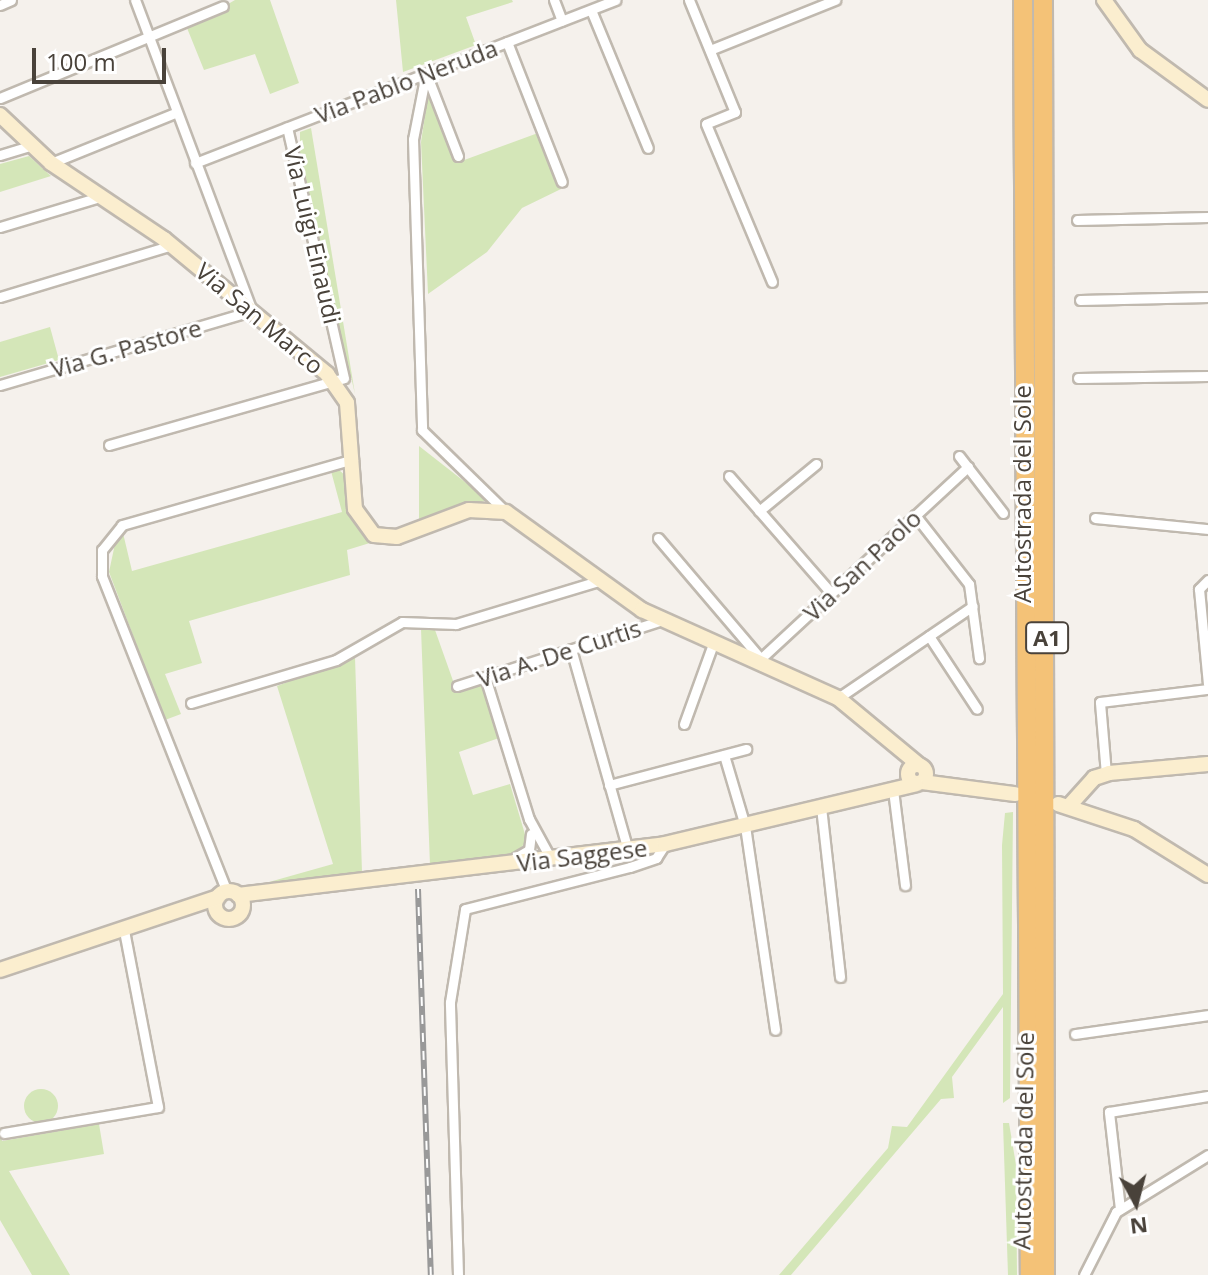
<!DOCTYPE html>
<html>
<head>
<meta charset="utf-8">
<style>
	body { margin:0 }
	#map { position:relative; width:1208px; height:1275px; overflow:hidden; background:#f5f1ec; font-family:"Open Sans",sans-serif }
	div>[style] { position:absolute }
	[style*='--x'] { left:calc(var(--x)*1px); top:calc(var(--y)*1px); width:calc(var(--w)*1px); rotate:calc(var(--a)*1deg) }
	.green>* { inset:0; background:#d4e6b8 }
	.round { border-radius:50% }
	.roads { filter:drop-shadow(2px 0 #c0b9af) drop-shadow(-2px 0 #c0b9af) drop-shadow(0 2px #c0b9af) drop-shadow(0 -2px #c0b9af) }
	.street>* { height:9px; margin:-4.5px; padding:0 4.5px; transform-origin:4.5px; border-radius:4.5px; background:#fff }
	.secondary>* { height:14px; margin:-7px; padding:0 7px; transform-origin:7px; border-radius:7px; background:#fbeecf }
	.secondary>.ring { margin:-7px; padding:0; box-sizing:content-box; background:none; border:14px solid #fbeecf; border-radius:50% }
	.highway>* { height:18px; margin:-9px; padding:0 9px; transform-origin:9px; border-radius:9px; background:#f4c277 }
	.rail>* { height:6px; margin-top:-3px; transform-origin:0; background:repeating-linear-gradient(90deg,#fff 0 9px,#999 0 18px); box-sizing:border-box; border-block:2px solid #999 }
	span { translate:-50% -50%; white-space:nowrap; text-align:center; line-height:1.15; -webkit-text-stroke:6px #fff; paint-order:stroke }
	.shield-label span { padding:2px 6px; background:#fff; border:2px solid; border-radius:6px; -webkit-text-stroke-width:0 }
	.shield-label { font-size:22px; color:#49423a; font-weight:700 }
	.street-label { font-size:24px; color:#49423a }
	.north { position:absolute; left:1096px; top:1163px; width:80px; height:80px; -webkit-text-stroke:6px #fff; paint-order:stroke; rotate:173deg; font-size:22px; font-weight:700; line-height:32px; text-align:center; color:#49423a }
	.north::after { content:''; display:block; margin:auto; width:28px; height:36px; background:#49423a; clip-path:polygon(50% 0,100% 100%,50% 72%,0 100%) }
	.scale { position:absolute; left:32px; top:48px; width:134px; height:36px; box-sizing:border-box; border:4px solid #49423a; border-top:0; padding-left:10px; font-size:24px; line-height:28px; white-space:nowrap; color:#49423a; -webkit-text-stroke:6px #fff; paint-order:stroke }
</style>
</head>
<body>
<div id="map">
	<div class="green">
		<div style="clip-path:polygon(235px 0,270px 0,299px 83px,270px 94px,255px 54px,204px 70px,187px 28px)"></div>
		<div style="clip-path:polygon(396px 0,512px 0,513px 2px,466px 17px,476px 45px,403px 72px)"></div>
		<div style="clip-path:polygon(428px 95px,456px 163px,538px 133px,561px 189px,522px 208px,487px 252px,428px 294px,421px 142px)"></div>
		<div style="clip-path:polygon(311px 128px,355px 394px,300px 159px,300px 132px)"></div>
		<div style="clip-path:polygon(29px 156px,51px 176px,0 192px,0 164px)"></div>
		<div style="clip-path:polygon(50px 327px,59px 360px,0 377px,0 342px)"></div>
		<div style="clip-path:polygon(419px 446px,488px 500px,419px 521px)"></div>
		<div style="clip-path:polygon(339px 470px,347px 477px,351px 518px,373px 542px,347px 550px,350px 575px,189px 621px,202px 663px,165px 674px,181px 714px,165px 720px,109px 572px,116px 539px,123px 533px,132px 571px,342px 512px,331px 471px)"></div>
		<div style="clip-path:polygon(421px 629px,435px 630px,457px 692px,482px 685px,499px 738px,459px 752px,473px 795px,510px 784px,527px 841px,515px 854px,430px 865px)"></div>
		<div style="clip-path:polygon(355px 657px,362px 872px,241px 890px,333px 864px,277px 686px)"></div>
		<div style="clip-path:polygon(1013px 812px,1010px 1098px,1003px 1103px,1003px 1007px,952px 1077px,954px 1098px,941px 1099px,791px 1275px,779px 1275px,888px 1148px,892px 1126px,907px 1127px,1003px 994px,1002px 845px,1005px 813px)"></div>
		<div class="round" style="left:24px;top:1089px;width:34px;height:34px"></div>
		<div style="clip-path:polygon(1003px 1123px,1009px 1123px,1016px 1165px,1017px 1275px,1008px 1275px)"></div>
		<div style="clip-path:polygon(99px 1124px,104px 1154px,9px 1171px,70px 1275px,32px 1275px,0 1220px,0 1136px,2px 1141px)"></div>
	</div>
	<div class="roads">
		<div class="street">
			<div style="--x:554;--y:0;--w:22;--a:69"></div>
			<div style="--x:689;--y:0;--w:121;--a:67.7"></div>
			<div style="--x:735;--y:112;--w:31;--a:158"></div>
			<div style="--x:706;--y:124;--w:171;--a:67.3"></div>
			<div style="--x:0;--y:5;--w:12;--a:-24"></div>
			<div style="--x:591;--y:10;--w:149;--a:67.6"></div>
			<div style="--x:507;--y:42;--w:150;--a:68.6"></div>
			<div style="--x:710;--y:50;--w:135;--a:-21.8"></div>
			<div style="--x:426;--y:73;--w:67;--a:101.1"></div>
			<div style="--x:413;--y:139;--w:291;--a:88.2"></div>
			<div style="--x:422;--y:430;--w:117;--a:44.3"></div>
			<div style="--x:426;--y:73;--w:89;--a:68.9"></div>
			<div style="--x:0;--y:98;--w:241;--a:-22.4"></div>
			<div style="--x:0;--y:155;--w:31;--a:-17"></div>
			<div style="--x:51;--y:163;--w:134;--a:-22"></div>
			<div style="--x:195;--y:163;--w:451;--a:-21.2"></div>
			<div style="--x:1077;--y:220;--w:131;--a:-1.3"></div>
			<div style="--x:0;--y:227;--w:100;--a:-16.8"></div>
			<div style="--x:0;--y:297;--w:180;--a:-16.8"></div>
			<div style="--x:1080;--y:300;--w:128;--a:-1.3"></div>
			<div style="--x:1078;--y:378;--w:130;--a:-0.9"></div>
			<div style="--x:0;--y:385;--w:263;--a:-16.4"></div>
			<div style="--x:252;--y:311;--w:332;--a:-110.6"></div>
			<div style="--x:109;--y:445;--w:244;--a:-15.9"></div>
			<div style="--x:344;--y:378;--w:257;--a:-102.8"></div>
			<div style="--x:959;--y:456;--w:72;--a:52.3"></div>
			<div style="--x:729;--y:476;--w:155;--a:48.9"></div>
			<div style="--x:759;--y:511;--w:74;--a:-39.5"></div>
			<div style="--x:915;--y:515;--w:88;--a:52"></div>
			<div style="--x:969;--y:584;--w:75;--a:82.3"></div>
			<div style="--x:1095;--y:518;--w:114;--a:5.6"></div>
			<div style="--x:658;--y:538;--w:157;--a:49.6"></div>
			<div style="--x:1208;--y:580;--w:13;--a:135"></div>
			<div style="--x:1199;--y:589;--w:95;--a:84.6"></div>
			<div style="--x:929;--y:636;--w:87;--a:56.7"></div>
			<div style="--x:571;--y:649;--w:209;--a:74.2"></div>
			<div style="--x:756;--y:663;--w:289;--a:-42.8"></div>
			<div style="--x:485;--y:677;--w:149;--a:72.8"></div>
			<div style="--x:529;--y:819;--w:46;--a:61.2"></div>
			<div style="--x:457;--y:686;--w:215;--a:-17.8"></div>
			<div style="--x:838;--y:698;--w:163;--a:-34.3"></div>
			<div style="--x:191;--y:703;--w:151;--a:-16.5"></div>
			<div style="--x:336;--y:660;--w:76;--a:-29.9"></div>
			<div style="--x:402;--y:622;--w:54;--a:2.1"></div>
			<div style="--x:456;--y:624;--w:148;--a:-16.8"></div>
			<div style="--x:684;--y:724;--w:85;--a:-70.1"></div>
			<div style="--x:724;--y:755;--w:74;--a:73.5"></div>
			<div style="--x:745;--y:826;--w:206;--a:81.6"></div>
			<div style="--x:1106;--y:774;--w:72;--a:-94.8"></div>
			<div style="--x:1100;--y:702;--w:109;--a:-6.9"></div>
			<div style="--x:609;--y:785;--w:142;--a:-14.7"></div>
			<div style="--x:893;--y:790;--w:96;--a:82.8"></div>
			<div style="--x:821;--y:807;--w:171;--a:83.6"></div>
			<div style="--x:515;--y:858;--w:16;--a:-30"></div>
			<div style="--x:529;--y:850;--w:16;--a:-83"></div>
			<div style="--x:227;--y:892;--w:340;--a:-111.6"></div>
			<div style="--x:102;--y:576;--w:26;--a:-90"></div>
			<div style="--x:102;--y:550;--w:32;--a:-51"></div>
			<div style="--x:122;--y:525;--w:240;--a:-15.9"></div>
			<div style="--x:1075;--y:1034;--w:134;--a:-8.1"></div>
			<div style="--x:4;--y:1133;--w:156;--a:-9.6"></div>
			<div style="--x:158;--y:1107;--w:179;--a:-100.9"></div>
			<div style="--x:1120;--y:1209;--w:98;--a:-96.5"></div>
			<div style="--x:1109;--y:1112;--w:100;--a:-9.2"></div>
			<div style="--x:458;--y:1275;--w:273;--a:-91.7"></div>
			<div style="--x:450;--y:1002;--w:94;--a:-80.8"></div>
			<div style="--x:465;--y:909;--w:170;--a:-14.3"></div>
			<div style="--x:630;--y:867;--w:28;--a:-19"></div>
			<div style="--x:656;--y:858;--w:17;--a:-57"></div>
			<div style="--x:1084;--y:1275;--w:71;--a:-63.1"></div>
			<div style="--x:1116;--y:1212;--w:108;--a:-31.8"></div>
		</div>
		<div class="secondary">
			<div style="--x:1104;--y:0;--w:62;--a:54.2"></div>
			<div style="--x:1140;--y:50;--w:84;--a:36.3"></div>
			<div style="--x:0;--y:115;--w:70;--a:43.3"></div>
			<div style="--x:51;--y:163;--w:136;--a:33.9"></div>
			<div style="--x:164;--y:239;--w:212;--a:39.6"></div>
			<div style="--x:327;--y:374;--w:35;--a:55"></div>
			<div style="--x:347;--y:403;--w:106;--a:85.7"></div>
			<div style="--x:355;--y:509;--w:32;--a:54"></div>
			<div style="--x:374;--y:535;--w:23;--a:5"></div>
			<div style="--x:397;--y:537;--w:77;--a:-20.6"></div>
			<div style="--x:469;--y:510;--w:37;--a:3"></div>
			<div style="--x:506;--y:512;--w:168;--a:35.8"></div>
			<div style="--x:642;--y:610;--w:215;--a:24.2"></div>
			<div style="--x:838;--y:698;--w:105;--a:39.6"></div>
			<div class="ring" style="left:908px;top:765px;width:4px;height:4px"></div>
			<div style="--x:922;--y:782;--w:94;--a:7.4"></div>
			<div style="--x:1058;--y:804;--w:80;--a:18.2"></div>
			<div style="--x:1134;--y:829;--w:87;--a:31.9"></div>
			<div style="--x:1069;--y:806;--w:38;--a:-48"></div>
			<div style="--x:1094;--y:778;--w:16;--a:-18"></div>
			<div style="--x:1109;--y:773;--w:99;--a:-5.2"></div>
			<div class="ring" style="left:215px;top:891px;width:14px;height:14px"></div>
			<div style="--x:238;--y:895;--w:430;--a:-6.8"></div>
			<div style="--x:665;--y:844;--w:258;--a:-13.4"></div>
			<div style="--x:0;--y:970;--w:230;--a:-18.5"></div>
		</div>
		<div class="highway">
			<div style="--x:1023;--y:0;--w:1275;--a:89.69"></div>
			<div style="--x:1043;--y:0;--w:1275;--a:89.91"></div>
		</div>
	</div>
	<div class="rail">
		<div style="--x:418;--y:889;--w:386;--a:88.1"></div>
	</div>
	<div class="shield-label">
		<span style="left:1047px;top:638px">A1</span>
	</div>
	<div class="street-label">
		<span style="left:406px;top:81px;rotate:-21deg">Via Pablo Neruda</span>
		<span style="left:313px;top:235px;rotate:77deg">Via Luigi Einaudi</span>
		<span style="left:260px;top:318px;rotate:40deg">Via San Marco</span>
		<span style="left:126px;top:348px;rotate:-16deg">Via G. Pastore</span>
		<span style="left:1022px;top:494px;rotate:-90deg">Autostrada del Sole</span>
		<span style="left:862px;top:565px;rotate:-43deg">Via San Paolo</span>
		<span style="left:559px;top:653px;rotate:-18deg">Via A. De Curtis</span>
		<span style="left:582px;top:855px;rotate:-7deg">Via Saggese</span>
		<span style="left:1023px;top:1141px;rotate:-89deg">Autostrada del Sole</span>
	</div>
	<div class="north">N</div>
	<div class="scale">100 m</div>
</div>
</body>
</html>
